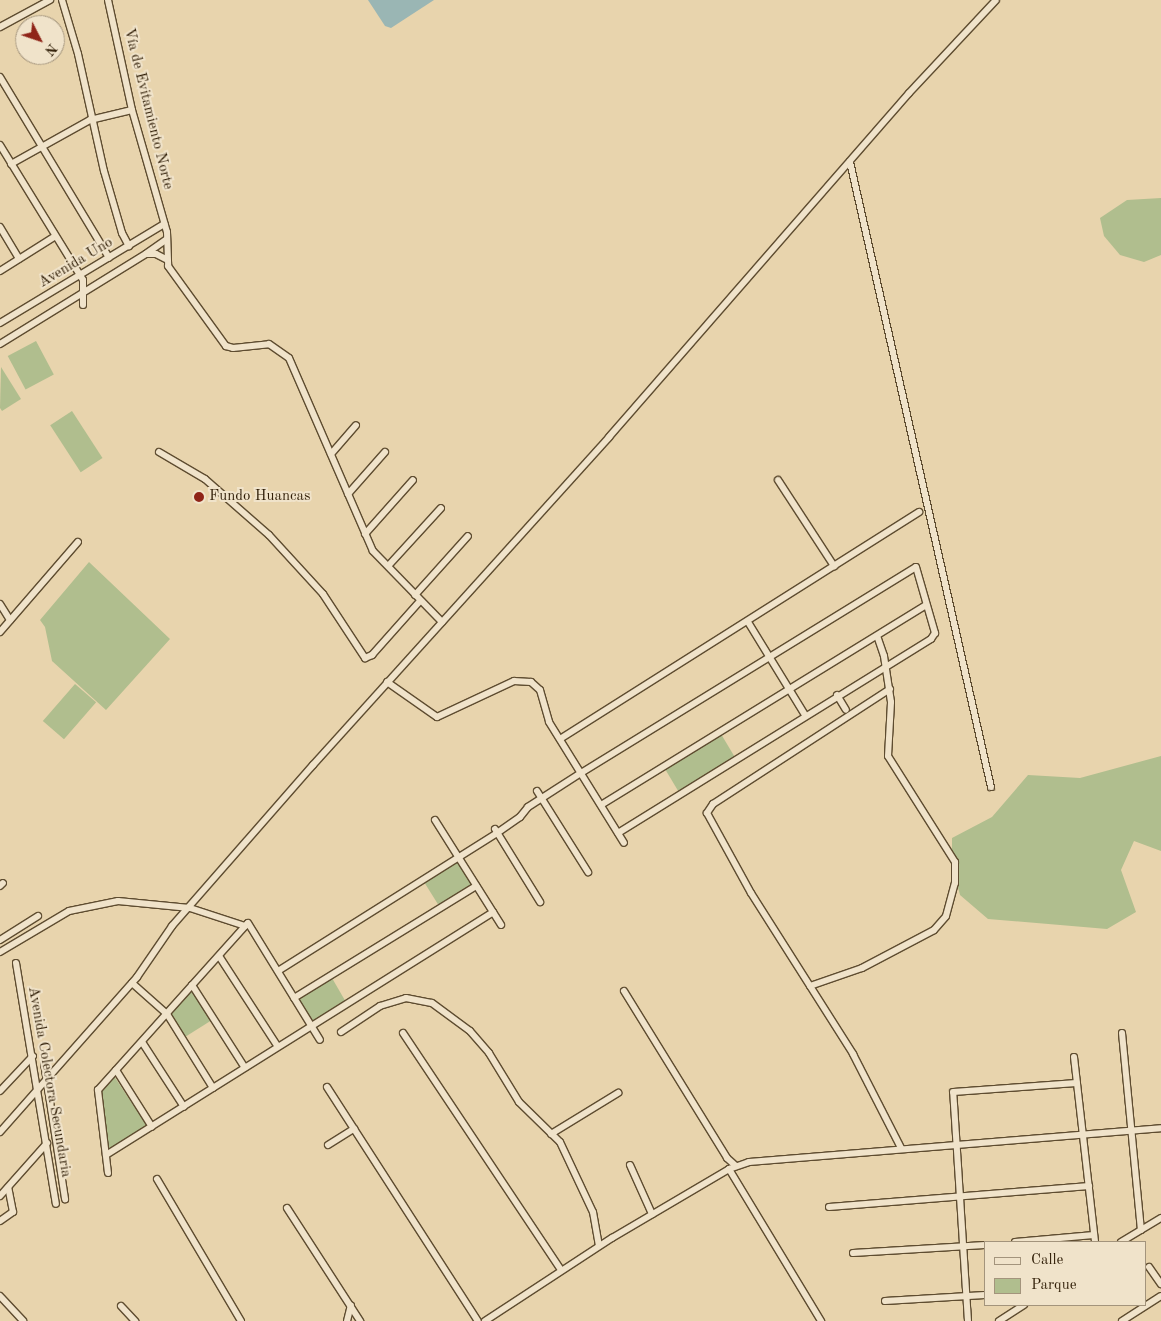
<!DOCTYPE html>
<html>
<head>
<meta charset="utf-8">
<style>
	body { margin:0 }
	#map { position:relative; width:1161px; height:1321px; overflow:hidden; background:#e8d4ad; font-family:"Old Standard TT",serif }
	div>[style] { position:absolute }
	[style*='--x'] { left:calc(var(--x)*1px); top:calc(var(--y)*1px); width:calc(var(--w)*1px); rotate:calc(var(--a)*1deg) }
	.green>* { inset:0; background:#b0be8e; transform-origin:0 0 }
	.water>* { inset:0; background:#9ab6b4 }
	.roads { filter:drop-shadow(1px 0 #5e4c30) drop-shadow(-1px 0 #5e4c30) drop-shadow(0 1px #5e4c30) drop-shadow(0 -1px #5e4c30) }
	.street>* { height:6px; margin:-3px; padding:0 3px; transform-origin:3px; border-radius:3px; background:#f0e3ca }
	.dots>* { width:14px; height:14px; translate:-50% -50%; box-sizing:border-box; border:2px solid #f0e3ca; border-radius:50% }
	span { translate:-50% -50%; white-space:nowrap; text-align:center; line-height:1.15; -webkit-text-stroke:4px #f0e3ca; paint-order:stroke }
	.street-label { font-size:15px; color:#301e07 }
	.poi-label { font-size:15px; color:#301e07 }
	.left { translate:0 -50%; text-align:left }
	.legend { position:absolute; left:984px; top:1241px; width:162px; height:65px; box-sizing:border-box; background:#f0e3ca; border:1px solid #a3947c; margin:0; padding:6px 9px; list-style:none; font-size:15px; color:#301e07 }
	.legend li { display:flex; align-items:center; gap:10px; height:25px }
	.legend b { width:25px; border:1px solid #a3947c }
	.north { position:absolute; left:15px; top:15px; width:50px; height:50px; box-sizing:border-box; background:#f0e3ca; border:1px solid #a3947c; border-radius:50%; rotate:131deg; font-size:14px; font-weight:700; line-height:20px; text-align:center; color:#301e07 }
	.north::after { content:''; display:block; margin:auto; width:18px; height:22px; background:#8f2418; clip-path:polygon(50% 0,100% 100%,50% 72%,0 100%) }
</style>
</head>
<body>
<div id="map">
	<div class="green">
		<div style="clip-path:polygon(1161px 198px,1161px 255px,1144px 262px,1120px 255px,1104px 236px,1100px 218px,1127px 200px)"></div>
		<div style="left:36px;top:341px;width:38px;height:32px;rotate:62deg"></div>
		<div style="clip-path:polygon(1px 367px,21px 399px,2px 411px,0 408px)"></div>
		<div style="left:72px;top:411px;width:56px;height:26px;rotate:57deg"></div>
		<div style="clip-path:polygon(89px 562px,170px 639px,106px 710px,52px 661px,45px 627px,40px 620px)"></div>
		<div style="left:75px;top:684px;width:28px;height:49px;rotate:41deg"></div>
		<div style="left:721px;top:734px;width:27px;height:66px;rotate:59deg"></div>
		<div style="clip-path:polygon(1161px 756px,1161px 851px,1134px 841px,1121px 870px,1136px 912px,1107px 929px,988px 919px,960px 895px,952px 865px,952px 838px,992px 817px,1028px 775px,1080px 778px)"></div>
		<div style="left:457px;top:861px;width:28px;height:39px;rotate:58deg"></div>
		<div style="left:332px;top:978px;width:28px;height:40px;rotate:60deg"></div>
		<div style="clip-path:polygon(191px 990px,212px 1020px,185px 1037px,170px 1012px)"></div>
		<div style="clip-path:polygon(114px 1076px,147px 1126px,111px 1149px,108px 1147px,100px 1092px)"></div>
	</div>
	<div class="water">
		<div style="clip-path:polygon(368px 0,434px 0,391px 28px,385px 26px)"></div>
	</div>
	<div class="roads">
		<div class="street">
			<div style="--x:62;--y:0;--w:56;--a:73.5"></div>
			<div style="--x:78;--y:54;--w:120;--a:77.5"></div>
			<div style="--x:104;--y:171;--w:65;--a:73.8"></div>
			<div style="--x:122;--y:233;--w:15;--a:62"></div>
			<div style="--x:108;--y:0;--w:113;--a:77.7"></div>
			<div style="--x:132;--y:110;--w:127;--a:74"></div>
			<div style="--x:167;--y:232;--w:34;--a:88"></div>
			<div style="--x:168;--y:266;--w:99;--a:54.1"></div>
			<div style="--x:226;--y:346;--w:7;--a:16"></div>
			<div style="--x:233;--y:348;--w:36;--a:-6"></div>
			<div style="--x:269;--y:344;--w:24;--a:35"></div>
			<div style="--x:289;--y:358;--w:210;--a:66.5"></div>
			<div style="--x:373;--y:551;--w:99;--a:45.8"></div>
			<div style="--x:0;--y:27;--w:57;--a:-28.4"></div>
			<div style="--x:0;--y:77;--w:211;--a:58.9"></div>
			<div style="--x:0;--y:145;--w:158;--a:58.4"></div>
			<div style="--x:83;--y:280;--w:25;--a:90"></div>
			<div style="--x:850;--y:162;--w:641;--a:77.29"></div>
			<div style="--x:11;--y:164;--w:90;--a:-29.1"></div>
			<div style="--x:90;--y:120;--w:43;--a:-13.4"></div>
			<div style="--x:0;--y:227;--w:37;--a:59"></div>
			<div style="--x:147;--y:253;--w:24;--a:-35"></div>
			<div style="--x:0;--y:271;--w:64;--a:-32.2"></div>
			<div style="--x:0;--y:323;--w:192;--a:-31.1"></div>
			<div style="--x:0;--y:344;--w:172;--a:-31.7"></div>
			<div style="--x:146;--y:254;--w:10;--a:0"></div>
			<div style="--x:156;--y:254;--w:11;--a:27"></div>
			<div style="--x:159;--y:452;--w:53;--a:30.4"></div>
			<div style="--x:205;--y:479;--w:85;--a:41.2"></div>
			<div style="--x:269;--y:535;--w:80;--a:47.5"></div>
			<div style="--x:323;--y:594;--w:77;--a:56.7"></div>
			<div style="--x:365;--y:658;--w:8;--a:-23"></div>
			<div style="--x:372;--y:655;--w:72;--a:-48.4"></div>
			<div style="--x:331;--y:454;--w:38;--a:-49"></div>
			<div style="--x:778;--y:480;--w:103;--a:56.9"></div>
			<div style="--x:348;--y:494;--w:56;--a:-48.6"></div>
			<div style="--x:365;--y:534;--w:72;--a:-48.4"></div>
			<div style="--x:389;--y:565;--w:77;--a:-47.6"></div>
			<div style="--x:415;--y:595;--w:79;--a:-48.1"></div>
			<div style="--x:0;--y:604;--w:19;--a:58"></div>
			<div style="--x:748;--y:622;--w:109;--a:58.5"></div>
			<div style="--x:0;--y:632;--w:119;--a:-49.1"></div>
			<div style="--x:387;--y:682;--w:61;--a:35"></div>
			<div style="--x:437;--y:717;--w:85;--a:-25.1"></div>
			<div style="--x:514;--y:681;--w:17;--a:3"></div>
			<div style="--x:531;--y:682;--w:12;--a:42"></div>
			<div style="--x:540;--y:690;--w:33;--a:74"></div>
			<div style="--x:549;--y:722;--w:142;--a:58.2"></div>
			<div style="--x:890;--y:689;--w:211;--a:147"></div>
			<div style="--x:713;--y:804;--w:11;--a:124"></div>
			<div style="--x:707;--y:813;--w:91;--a:61.2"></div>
			<div style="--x:751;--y:893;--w:191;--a:57.6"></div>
			<div style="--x:853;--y:1054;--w:106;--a:62.9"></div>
			<div style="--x:837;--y:695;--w:17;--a:59"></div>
			<div style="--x:560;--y:739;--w:425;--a:-32.3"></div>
			<div style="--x:537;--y:791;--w:96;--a:57.8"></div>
			<div style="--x:601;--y:805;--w:382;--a:-31.6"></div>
			<div style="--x:435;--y:820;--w:124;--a:57.8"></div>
			<div style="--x:495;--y:829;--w:86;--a:58.3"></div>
			<div style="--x:0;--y:886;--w:4;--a:-45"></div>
			<div style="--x:0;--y:940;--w:45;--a:-32.3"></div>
			<div style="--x:0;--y:952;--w:80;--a:-30.7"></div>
			<div style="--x:69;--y:911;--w:50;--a:-11.5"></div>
			<div style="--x:118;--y:901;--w:72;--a:5.6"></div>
			<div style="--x:190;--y:908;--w:58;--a:18.1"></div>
			<div style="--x:219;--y:956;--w:108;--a:57"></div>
			<div style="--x:16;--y:963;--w:244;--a:80.6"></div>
			<div style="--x:278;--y:971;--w:259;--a:-32.2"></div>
			<div style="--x:497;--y:833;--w:28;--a:-35"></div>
			<div style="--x:520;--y:817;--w:13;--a:-51"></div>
			<div style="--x:528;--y:807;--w:63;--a:-32.7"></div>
			<div style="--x:581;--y:773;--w:393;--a:-31.6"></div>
			<div style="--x:916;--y:567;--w:69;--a:73.9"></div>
			<div style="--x:935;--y:633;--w:7;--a:124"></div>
			<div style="--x:931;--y:639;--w:368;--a:148.2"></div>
			<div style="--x:132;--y:983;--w:47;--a:41.5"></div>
			<div style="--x:167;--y:1014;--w:87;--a:58.1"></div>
			<div style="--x:192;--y:985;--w:98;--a:57.4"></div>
			<div style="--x:810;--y:986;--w:55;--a:-19.1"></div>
			<div style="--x:862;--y:968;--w:81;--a:-27.8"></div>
			<div style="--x:934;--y:930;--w:18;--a:-49"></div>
			<div style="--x:946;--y:916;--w:34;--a:-75"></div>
			<div style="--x:955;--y:883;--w:21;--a:-90"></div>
			<div style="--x:955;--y:862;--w:125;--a:-122.3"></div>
			<div style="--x:888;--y:756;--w:54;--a:-86.8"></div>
			<div style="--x:891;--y:702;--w:47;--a:-98.7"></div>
			<div style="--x:884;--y:656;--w:21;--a:-109"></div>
			<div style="--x:624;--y:991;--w:196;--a:58.3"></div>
			<div style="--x:727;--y:1158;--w:12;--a:42"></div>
			<div style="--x:294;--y:998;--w:214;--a:-31.6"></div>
			<div style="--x:341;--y:1032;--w:47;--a:-33.7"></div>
			<div style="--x:380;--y:1006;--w:27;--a:-17"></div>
			<div style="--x:406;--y:998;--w:26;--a:11"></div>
			<div style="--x:432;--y:1003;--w:47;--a:36.4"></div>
			<div style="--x:470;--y:1031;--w:29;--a:49"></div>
			<div style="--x:489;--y:1053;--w:57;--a:58.5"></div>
			<div style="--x:519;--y:1102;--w:57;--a:44.3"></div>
			<div style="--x:560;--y:1142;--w:77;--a:64.8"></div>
			<div style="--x:593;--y:1212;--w:34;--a:80"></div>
			<div style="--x:403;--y:1033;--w:285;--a:56.3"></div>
			<div style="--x:1122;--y:1033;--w:198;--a:84.5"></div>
			<div style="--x:142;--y:1042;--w:77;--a:57.1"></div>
			<div style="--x:1074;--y:1057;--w:186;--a:83.5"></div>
			<div style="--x:44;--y:1063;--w:138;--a:81.2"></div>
			<div style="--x:116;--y:1070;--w:67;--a:57.7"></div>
			<div style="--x:327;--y:1087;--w:278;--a:57.2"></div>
			<div style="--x:0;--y:1091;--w:48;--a:-46.7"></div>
			<div style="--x:0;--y:1132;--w:207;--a:-48.5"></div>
			<div style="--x:137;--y:977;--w:62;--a:-55.5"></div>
			<div style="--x:172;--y:926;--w:214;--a:-48.8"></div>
			<div style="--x:313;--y:765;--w:442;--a:-47.9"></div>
			<div style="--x:609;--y:437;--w:456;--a:-48.9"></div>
			<div style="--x:909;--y:93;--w:127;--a:-46.9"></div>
			<div style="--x:551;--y:1134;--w:79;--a:-31.5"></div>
			<div style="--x:328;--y:1145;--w:31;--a:-32"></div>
			<div style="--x:106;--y:1155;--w:457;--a:-32.1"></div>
			<div style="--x:630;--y:1165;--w:54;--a:65.8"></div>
			<div style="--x:729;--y:1169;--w:178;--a:58.8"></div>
			<div style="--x:108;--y:1173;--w:84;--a:-96.9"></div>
			<div style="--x:98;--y:1090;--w:224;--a:-48.1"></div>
			<div style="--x:248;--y:923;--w:137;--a:58.4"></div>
			<div style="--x:157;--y:1179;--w:165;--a:59.4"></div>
			<div style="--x:0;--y:1196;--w:71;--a:-48.4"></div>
			<div style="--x:829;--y:1207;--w:261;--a:-4.6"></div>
			<div style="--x:287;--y:1208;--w:135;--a:57.1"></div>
			<div style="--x:0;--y:1221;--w:16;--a:-35"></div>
			<div style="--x:13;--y:1212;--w:25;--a:-101"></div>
			<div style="--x:1015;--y:1242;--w:79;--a:-5.1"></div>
			<div style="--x:1121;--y:1242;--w:47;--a:-31"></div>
			<div style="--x:853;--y:1253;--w:132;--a:-3.5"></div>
			<div style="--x:1149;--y:1267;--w:21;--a:55"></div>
			<div style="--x:0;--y:1296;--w:34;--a:47"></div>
			<div style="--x:885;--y:1301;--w:100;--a:-3.4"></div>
			<div style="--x:121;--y:1306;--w:21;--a:47"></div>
			<div style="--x:347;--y:1321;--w:16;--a:-76"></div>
			<div style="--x:485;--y:1321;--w:152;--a:-33.2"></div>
			<div style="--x:612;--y:1238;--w:136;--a:-30.5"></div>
			<div style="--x:729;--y:1169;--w:21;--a:-19"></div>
			<div style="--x:749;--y:1162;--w:413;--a:-4.7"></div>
			<div style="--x:968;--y:1321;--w:229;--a:-93.7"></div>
			<div style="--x:953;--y:1092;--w:124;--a:-4.2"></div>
			<div style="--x:999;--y:1321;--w:30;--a:-33"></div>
			<div style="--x:1122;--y:1321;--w:46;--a:-32.7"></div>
		</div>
	</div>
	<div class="dots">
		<div style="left:199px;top:497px;background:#8f2418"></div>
	</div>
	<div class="street-label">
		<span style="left:148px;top:109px;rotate:76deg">Vía de Evitamiento Norte</span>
		<span style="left:76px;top:263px;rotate:-31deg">Avenida Uno</span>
		<span style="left:49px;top:1082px;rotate:80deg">Avenida Colectora Secundaria</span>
	</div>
	<div class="poi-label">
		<span class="left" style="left:209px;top:497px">Fundo Huancas</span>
	</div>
	<ul class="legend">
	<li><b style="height:6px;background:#f0e3ca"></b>Calle</li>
	<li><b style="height:14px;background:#b0be8e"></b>Parque</li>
	</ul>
	<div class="north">N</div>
</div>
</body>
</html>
